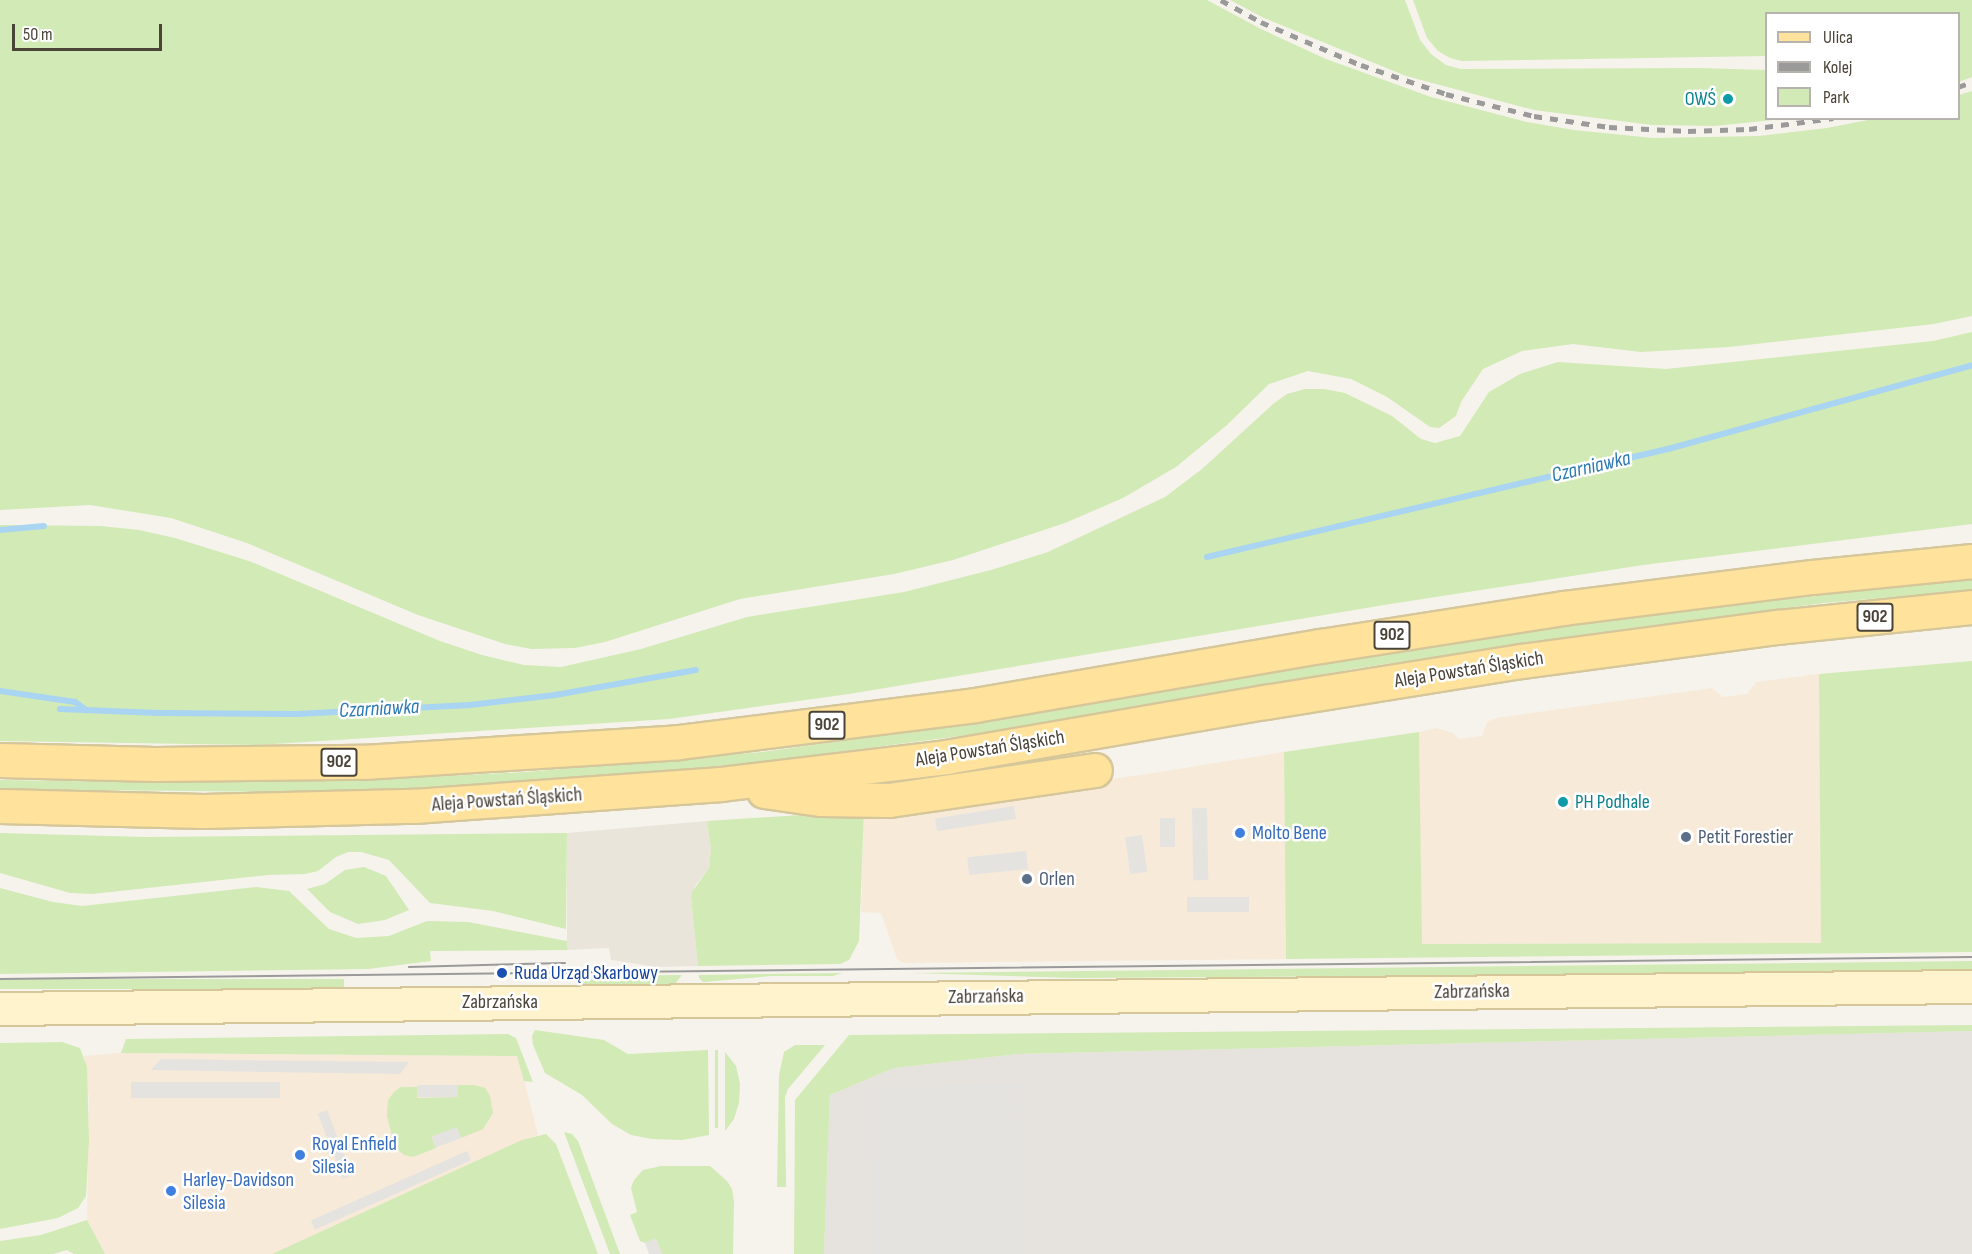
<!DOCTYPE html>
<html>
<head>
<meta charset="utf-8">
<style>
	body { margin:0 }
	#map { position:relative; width:1972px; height:1254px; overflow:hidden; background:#f6f3ec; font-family:"Sofia Sans Condensed",sans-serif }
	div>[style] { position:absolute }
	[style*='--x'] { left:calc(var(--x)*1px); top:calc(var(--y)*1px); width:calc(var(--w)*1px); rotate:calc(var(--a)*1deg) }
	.residential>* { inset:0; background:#eae5da }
	.commercial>* { inset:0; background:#f7ead8 }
	.industrial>* { inset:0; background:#e6e2dd }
	.green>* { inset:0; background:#d2eab5; transform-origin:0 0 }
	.parking>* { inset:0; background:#e5e3e0; transform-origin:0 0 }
	.stream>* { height:6px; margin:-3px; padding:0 3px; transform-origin:3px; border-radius:3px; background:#a9d4f2 }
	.roads { filter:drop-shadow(2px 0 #d6c79b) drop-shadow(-2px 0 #d6c79b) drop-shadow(0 2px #d6c79b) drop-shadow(0 -2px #d6c79b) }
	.secondary>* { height:32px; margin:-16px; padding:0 16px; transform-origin:16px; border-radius:16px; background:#fff3cd }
	.primary>* { height:33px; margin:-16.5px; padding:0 16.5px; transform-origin:16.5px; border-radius:16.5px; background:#ffe39c }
	.tram>* { height:1.5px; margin:-0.75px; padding:0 0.75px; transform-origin:0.75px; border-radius:0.75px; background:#9a9a9a }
	.rail>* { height:4.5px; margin-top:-2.25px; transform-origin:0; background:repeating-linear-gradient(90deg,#9a9a9a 0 8px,transparent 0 16px) }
	.dots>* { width:16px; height:16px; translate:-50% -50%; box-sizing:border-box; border:3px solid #fff; border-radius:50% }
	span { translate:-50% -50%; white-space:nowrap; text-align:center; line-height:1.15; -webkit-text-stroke:5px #fff; paint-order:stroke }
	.shield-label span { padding:2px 4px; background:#fff; border:2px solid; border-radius:4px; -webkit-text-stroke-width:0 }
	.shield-label { font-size:18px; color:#4b4439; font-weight:700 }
	.culture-label { font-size:20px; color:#0d838f }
	.right { translate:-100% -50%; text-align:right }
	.left { translate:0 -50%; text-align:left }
	.street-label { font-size:20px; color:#4b4439 }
	.shop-label { font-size:20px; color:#366cbe }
	.service-label { font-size:20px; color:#4e5e75 }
	.transit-label { font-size:20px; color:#164399 }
	.water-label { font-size:21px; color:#2e7ab2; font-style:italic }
	.legend { position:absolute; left:1765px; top:12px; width:195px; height:108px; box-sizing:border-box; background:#fff; border:2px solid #b7b4b0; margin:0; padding:8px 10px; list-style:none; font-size:18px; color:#4b4439 }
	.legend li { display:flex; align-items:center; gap:12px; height:30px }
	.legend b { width:30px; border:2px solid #b7b4b0 }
	.scale { position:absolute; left:12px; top:24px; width:150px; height:27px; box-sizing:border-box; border:3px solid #4b4439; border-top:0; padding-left:8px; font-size:18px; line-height:21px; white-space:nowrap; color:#4b4439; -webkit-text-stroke:4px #fff; paint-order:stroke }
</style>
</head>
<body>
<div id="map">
	<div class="residential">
		<div style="clip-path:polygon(707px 821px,711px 849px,709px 868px,695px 886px,691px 898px,698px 966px,656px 967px,611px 960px,609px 948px,567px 950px,567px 833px)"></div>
	</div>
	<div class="commercial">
		<div style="clip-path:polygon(1819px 674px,1822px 943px,1421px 944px,1419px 732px,1437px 728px,1453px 733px,1459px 739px,1482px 736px,1487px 722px,1496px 718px,1712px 688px,1723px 697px,1747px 694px,1756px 682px)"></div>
		<div style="clip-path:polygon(1284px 752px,1286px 959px,903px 963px,897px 959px,881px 913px,861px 912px,864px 811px,1141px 775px)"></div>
		<div style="clip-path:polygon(121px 1053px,518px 1056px,538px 1135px,272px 1254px,105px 1254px,87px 1220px,89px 1098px,84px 1056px)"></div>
	</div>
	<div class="industrial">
		<div style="clip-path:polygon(1972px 1031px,1972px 1254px,824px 1254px,830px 1095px,894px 1068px,1018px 1054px)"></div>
	</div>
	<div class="green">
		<div style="clip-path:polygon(0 0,1207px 0,1261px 29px,1326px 59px,1431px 97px,1527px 122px,1574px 130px,1653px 138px,1759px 136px,1827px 128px,1873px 119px,1958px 118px,1959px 95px,1972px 91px,1972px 316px,1934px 324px,1729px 347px,1641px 352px,1573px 344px,1522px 351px,1483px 369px,1461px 402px,1456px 416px,1439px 428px,1430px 427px,1387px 397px,1351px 379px,1308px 371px,1269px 384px,1227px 425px,1176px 467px,1123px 498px,1065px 523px,953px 560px,894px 574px,740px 599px,605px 642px,575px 648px,531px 649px,505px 644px,418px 615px,247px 543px,171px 518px,90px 505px,0 510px)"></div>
		<div style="clip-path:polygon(1230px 0,1405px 0,1420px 40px,1431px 54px,1446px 65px,1461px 69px,1699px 68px,1766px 70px,1766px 118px,1782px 119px,1715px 126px,1652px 125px,1534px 110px,1406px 76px,1264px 18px)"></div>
		<div style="clip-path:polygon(1413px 0,1972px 0,1972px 77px,1959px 82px,1958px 14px,1766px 14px,1766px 56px,1462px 61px,1450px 58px,1438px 51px,1427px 38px)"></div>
		<div style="clip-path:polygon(1972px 332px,1972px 524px,1643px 565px,1384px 605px,849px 694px,669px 719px,258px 745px,0 741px,0 525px,101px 526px,139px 530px,175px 538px,249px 561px,440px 641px,482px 655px,524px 665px,561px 667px,641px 649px,747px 617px,904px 592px,991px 570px,1048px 552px,1165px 497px,1202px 469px,1273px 404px,1287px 394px,1305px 389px,1324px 389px,1345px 393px,1392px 416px,1421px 439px,1435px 443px,1460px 436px,1489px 392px,1520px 374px,1558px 362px,1666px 369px,1933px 341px)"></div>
		<div style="clip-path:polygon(1972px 579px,1972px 590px,1824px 603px,1594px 633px,1359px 668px,1030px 727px,761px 762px,617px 775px,439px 787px,272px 792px,0 789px,0 780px,129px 782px,388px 779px,526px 772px,762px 752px,966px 724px,1390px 652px,1555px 628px,1716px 607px)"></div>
		<div style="clip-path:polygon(1972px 661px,1972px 952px,1286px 959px,1284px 752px,1419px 732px,1422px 944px,1821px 943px,1819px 674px)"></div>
		<div style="clip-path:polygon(864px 811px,859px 941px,849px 960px,840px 964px,698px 966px,691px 898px,692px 892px,709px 868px,711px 849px,707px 821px)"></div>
		<div style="clip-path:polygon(0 833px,146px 837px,567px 833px,566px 929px,493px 911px,430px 903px,389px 860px,361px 852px,348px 852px,336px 857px,318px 871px,305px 874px,268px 875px,92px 894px,70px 893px,0 873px)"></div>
		<div style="clip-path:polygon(364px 867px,386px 876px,409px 910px,385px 920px,358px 924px,330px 912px,307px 889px,325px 884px,345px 870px)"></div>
		<div style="clip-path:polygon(256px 887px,289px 891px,329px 929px,356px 938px,389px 936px,427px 921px,468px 922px,567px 941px,567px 950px,430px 951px,431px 961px,368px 969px,0 974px,0 888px,53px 902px,82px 906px)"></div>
		<div style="clip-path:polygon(1972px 961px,1972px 972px,1074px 978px,911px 973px)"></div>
		<div style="clip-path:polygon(842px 973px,833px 976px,772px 976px,703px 982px,699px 978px,699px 975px)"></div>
		<div style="clip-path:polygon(682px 975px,675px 984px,578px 986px,577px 976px)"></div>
		<div style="left:344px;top:979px;width:10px;height:344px;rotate:90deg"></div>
		<div style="clip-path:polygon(1972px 1025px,1972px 1031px,1018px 1054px,894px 1068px,830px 1095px,824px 1254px,794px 1254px,795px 1100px,849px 1035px)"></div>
		<div style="clip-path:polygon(535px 1030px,604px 1040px,628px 1054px,708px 1050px,709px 1135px,682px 1140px,652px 1139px,631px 1135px,612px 1124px,582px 1095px,545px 1073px,533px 1045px,532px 1036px)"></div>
		<div style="clip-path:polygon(508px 1034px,516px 1038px,533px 1082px,524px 1081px,517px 1056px,121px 1053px,126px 1039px)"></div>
		<div style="clip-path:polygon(62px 1042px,80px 1048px,87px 1067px,89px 1140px,86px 1196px,78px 1208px,58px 1218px,0 1229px,0 1043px)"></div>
		<div style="clip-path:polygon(795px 1045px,825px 1045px,788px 1089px,785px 1097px,786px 1187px,777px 1187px,779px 1075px,784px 1052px)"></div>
		<div style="left:715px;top:1050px;width:3px;height:78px"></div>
		<div style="clip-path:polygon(725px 1052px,736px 1066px,740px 1084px,739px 1103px,734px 1119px,725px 1131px)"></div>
		<div style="clip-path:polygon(458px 1085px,474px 1085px,485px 1088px,490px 1096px,493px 1113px,483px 1129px,461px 1138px,456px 1128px,432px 1138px,436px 1148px,413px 1157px,404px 1155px,395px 1147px,387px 1116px,388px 1100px,394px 1092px,401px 1087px,417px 1087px,417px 1098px,458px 1097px)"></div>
		<div style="clip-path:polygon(564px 1132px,572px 1134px,578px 1141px,620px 1254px,610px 1254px)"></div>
		<div style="clip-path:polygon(546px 1134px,556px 1144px,598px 1254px,272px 1254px,522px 1140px)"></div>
		<div style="clip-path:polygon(661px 1166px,710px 1166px,727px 1181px,732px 1189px,734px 1201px,733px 1254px,662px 1254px,656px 1239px,645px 1243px,640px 1241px,630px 1215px,637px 1212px,631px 1188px,634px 1180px,643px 1170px)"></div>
		<div style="clip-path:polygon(87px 1220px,105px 1254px,74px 1254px,67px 1250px,53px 1254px,0 1254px,0 1241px,41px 1235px)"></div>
	</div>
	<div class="parking">
		<div style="left:1014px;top:806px;width:13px;height:80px;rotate:81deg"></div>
		<div style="left:1207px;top:808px;width:72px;height:15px;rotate:89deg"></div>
		<div style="left:1160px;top:818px;width:15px;height:29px"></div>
		<div style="left:1142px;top:835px;width:37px;height:17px;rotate:82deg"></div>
		<div style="left:1026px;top:851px;width:18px;height:59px;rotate:84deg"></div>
		<div style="left:1249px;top:897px;width:15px;height:62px;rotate:90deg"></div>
		<div style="clip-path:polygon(161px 1059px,409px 1062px,400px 1074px,151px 1070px)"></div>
		<div style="left:131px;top:1082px;width:149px;height:16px"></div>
		<div style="left:1022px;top:1084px;width:170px;height:155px;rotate:89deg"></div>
		<div style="left:458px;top:1085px;width:12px;height:41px;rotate:90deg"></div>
		<div style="left:327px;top:1110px;width:70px;height:10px;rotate:69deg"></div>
		<div style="left:457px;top:1127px;width:12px;height:27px;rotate:70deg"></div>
		<div style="left:467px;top:1151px;width:10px;height:171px;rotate:66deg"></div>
		<div style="clip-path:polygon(656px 1238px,662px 1254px,649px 1254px,645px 1243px)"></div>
	</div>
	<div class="stream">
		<div style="--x:0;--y:530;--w:44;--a:-5.2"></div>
		<div style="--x:1207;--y:557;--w:473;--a:-13.2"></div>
		<div style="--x:1668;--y:449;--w:315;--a:-15.4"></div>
		<div style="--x:0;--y:691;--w:76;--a:8.3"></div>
		<div style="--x:75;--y:702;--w:14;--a:36"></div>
		<div style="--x:60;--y:709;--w:99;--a:2.3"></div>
		<div style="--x:159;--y:713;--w:138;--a:0.4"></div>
		<div style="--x:297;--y:714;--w:173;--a:-3"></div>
		<div style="--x:470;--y:705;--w:86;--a:-6.7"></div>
		<div style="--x:555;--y:695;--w:143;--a:-10.1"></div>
	</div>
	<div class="roads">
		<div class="secondary">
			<div style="--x:0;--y:1009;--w:1972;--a:-0.64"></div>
		</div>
		<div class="primary">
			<div style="--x:0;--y:760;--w:155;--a:1.5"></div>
			<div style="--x:155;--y:764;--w:208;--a:-0.6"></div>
			<div style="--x:363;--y:762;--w:316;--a:-3.6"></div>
			<div style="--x:678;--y:742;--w:299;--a:-7.1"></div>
			<div style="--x:975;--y:705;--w:351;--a:-9.7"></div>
			<div style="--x:1321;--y:646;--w:245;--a:-8.9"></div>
			<div style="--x:1563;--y:608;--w:251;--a:-7.1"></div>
			<div style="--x:1812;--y:577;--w:161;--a:-5.7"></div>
			<div style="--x:764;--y:791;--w:58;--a:8"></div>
			<div style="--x:821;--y:799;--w:68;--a:0.8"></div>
			<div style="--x:889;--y:800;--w:208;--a:-8.3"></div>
			<div style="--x:0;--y:806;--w:203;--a:1.4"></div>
			<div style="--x:203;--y:811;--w:211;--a:-1.4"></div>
			<div style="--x:414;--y:806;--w:308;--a:-4.1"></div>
			<div style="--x:721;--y:784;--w:227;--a:-6.8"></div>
			<div style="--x:946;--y:757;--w:324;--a:-9.8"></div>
			<div style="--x:1265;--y:702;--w:260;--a:-9.1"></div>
			<div style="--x:1522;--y:661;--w:258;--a:-7.6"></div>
			<div style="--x:1778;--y:627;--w:195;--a:-5.9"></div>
		</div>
	</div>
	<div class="tram">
		<div style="--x:409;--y:967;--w:156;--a:-1.5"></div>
		<div style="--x:0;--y:979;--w:1972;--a:-0.64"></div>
	</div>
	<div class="rail">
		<div style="--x:1221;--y:0;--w:46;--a:28.8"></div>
		<div style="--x:1261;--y:22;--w:109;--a:23.3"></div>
		<div style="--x:1361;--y:65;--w:90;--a:18.8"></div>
		<div style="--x:1446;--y:94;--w:91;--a:14"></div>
		<div style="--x:1534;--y:116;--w:76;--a:8.3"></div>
		<div style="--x:1609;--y:127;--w:79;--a:2.9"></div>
		<div style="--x:1688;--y:131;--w:61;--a:-1.9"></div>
		<div style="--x:1749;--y:129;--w:85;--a:-7.5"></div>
		<div style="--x:1958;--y:87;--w:15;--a:-20"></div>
	</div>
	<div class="dots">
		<div style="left:1728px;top:99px;background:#0f9aa8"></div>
		<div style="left:1563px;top:802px;background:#0f9aa8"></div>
		<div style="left:1240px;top:833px;background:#3f7fe0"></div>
		<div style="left:1686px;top:837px;background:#5c6f8a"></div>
		<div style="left:1027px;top:879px;background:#5c6f8a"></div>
		<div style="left:502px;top:973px;background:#1a4fb4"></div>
		<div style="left:300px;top:1155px;background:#3f7fe0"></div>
		<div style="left:171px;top:1191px;background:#3f7fe0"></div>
	</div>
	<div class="shield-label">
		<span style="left:1875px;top:617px">902</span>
		<span style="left:1392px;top:635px">902</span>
		<span style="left:827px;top:725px">902</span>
		<span style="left:339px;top:762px">902</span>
	</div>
	<div class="culture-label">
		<span class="right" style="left:1716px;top:99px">OWŚ</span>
		<span class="left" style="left:1575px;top:802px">PH Podhale</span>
	</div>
	<div class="street-label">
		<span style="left:1469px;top:670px;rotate:-9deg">Aleja Powstań Śląskich</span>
		<span style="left:990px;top:749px;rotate:-9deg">Aleja Powstań Śląskich</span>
		<span style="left:507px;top:800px;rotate:-4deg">Aleja Powstań Śląskich</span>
		<span style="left:1472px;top:992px;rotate:-1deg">Zabrzańska</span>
		<span style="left:986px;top:997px;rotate:-1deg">Zabrzańska</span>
		<span style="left:500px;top:1002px">Zabrzańska</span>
	</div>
	<div class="shop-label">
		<span class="left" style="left:1252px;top:833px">Molto Bene</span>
		<span class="left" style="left:312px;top:1156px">Royal Enfield<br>Silesia</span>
		<span class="left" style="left:183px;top:1192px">Harley-Davidson<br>Silesia</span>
	</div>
	<div class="service-label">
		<span class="left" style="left:1698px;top:837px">Petit Forestier</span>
		<span class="left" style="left:1039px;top:879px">Orlen</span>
	</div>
	<div class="transit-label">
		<span class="left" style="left:514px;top:973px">Ruda Urząd Skarbowy</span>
	</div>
	<div class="water-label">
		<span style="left:1591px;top:467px;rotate:-13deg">Czarniawka</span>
		<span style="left:379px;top:709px;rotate:-3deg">Czarniawka</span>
	</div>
	<ul class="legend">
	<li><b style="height:8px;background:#ffe39c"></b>Ulica</li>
	<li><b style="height:8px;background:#9a9a9a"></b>Kolej</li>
	<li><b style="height:16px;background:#d2eab5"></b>Park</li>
	</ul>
	<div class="scale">50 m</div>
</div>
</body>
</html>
